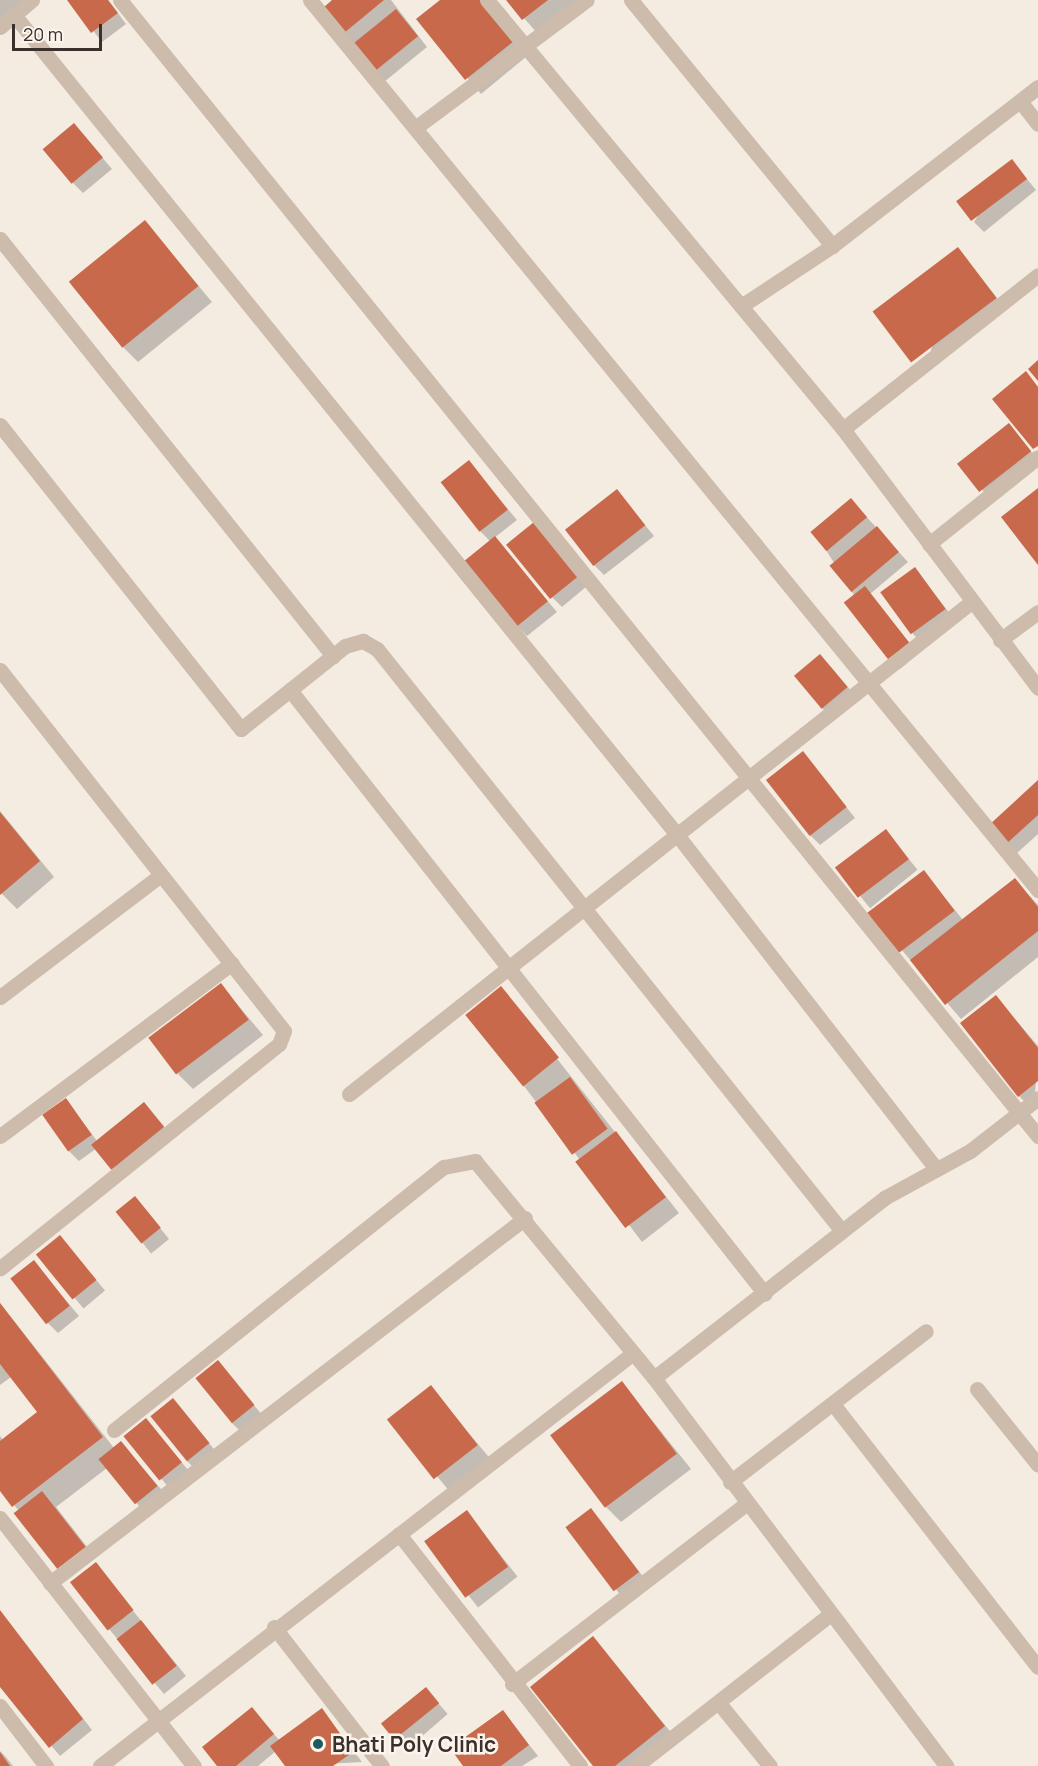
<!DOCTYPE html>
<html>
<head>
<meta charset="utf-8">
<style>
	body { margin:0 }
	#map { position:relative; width:1038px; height:1766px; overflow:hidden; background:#f4ebe1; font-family:Manrope,sans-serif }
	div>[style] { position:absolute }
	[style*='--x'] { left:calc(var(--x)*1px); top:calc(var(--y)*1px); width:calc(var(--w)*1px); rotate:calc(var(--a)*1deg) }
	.shadow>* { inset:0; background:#0003; transform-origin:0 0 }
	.building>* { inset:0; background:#c8694b; transform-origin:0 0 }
	.minor>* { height:15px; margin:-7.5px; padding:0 7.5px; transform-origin:7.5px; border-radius:7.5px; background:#cdbbac }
	.dots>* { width:16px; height:16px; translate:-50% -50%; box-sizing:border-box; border:3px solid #fbf5ee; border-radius:50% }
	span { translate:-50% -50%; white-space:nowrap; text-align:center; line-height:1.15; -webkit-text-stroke:5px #fbf5ee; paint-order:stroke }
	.poi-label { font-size:21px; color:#3b302b; font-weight:700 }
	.left { translate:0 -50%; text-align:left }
	.scale { position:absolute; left:12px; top:24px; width:90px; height:27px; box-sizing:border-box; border:3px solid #3b302b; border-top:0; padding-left:8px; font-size:18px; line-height:21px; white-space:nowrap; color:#3b302b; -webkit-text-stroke:4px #fbf5ee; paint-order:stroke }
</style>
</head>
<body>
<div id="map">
	<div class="shadow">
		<div style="clip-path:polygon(0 0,24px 0,0 20px)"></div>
		<div style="clip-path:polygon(69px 0,108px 0,126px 24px,102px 42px)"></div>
		<div style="clip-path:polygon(334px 0,391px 0,427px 47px,384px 82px,345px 32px)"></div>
		<div style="clip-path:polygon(442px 0,482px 0,527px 56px,481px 94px,418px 19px)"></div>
		<div style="clip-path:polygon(508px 0,582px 0,538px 34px)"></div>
		<div style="clip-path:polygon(83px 135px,112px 169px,83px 193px,73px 183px)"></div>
		<div style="clip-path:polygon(1012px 161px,1036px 190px,984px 232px,974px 222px)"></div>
		<div style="clip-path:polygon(145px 222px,212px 302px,138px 362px,123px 347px)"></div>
		<div style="clip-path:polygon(958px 249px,1006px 309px,925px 373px)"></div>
		<div style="left:1008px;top:425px;width:46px;height:62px;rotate:49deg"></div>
		<div style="clip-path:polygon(469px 462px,517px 520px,494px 538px,557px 612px,527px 636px,517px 626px,491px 542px,480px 531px)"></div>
		<div style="clip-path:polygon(617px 491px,654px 536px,604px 575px,594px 565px)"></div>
		<div style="clip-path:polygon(851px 500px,908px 562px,870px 594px,918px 654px,900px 669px,826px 550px)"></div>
		<div style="clip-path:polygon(534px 524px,587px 586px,562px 607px,552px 597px)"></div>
		<div style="clip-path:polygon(915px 569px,955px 620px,923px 644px,913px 634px)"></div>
		<div style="clip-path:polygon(830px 666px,857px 698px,832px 718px,822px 708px)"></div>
		<div style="clip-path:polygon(803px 753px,855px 818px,820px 845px,810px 835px)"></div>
		<div style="clip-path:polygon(1038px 782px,1038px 834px,1016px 854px,1006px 844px)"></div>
		<div style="clip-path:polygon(0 811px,54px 877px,17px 909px,0 892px)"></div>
		<div style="left:886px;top:831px;width:50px;height:61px;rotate:51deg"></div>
		<div style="clip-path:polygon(924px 872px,963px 920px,1015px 880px,1038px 905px,1038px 957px,961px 1019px,870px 913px)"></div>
		<div style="clip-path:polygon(221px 985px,263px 1035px,193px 1089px,178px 1074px)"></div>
		<div style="clip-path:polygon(501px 988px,679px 1213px,642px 1242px,524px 1086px)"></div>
		<div style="clip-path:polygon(996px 997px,1038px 1046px,1034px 1111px,1019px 1096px)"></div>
		<div style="clip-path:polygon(66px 1100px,97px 1141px,144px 1104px,172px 1137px,122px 1177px,97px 1148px,79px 1161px,69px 1151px)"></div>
		<div style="left:135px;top:1197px;width:54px;height:23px;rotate:51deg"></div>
		<div style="left:60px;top:1237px;width:70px;height:28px;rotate:50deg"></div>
		<div style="clip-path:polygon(34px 1262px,79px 1316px,58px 1333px,48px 1323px)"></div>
		<div style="clip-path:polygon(0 1303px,114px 1448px,121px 1443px,167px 1496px,145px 1513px,107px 1468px,56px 1507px,95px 1557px,19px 1511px,0 1488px,0 1436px,3px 1440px,39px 1412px,11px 1377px,0 1385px)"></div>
		<div style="clip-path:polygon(218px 1362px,263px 1416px,242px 1433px,232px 1423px)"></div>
		<div style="clip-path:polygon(622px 1383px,691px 1469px,621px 1522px,606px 1507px)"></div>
		<div style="left:430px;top:1387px;width:97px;height:52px;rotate:50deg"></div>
		<div style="clip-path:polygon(173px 1400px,218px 1454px,197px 1471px,187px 1461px)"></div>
		<div style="left:146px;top:1420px;width:70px;height:26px;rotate:50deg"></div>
		<div style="left:591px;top:1510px;width:93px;height:29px;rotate:52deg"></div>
		<div style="left:467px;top:1512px;width:82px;height:50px;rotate:52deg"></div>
		<div style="clip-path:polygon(95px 1564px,186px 1676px,164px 1694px,109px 1629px)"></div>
		<div style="clip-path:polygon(0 1611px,92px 1730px,60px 1756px,0 1685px)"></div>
		<div style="clip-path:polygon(593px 1638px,679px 1742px,648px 1766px,595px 1766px)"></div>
		<div style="left:426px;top:1689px;width:33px;height:55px;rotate:49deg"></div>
		<div style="clip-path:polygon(252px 1709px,280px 1741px,322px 1710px,362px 1762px,287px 1766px,276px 1751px,258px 1766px,219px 1766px)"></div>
		<div style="clip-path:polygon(503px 1712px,538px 1756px,522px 1766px,465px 1766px)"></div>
		<div style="clip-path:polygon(0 1751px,5px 1756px,13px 1766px,0 1766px)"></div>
	</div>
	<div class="building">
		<div style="clip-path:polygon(67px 0,108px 0,118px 13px,91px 33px)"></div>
		<div style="clip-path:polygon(332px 0,384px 0,344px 33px,323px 8px)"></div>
		<div style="clip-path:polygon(440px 0,481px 0,514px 41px,465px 80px,416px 19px)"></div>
		<div style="clip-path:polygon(506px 0,548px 0,522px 20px)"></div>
		<div style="left:396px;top:9px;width:35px;height:58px;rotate:51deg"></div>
		<div style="left:74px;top:123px;width:45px;height:41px;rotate:50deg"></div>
		<div style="left:1012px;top:159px;width:25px;height:70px;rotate:53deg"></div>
		<div style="left:145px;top:220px;width:85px;height:98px;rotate:51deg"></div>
		<div style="left:958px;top:247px;width:64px;height:107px;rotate:53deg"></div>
		<div style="clip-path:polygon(1038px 360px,1038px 381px,1028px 369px)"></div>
		<div style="clip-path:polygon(1026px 371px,1038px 387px,1038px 446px,1033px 449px,992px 399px)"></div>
		<div style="left:1009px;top:423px;width:36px;height:66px;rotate:52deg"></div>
		<div style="left:469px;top:460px;width:63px;height:36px;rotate:52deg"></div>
		<div style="clip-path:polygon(1038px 488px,1038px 565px,1001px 517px)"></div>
		<div style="left:617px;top:489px;width:46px;height:66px;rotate:52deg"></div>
		<div style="left:851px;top:498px;width:25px;height:53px;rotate:50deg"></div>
		<div style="left:534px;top:522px;width:70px;height:36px;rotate:51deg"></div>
		<div style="left:877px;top:526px;width:34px;height:62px;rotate:50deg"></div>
		<div style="left:495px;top:536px;width:84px;height:42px;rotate:51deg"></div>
		<div style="left:915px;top:567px;width:52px;height:43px;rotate:54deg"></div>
		<div style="left:865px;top:586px;width:72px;height:27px;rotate:52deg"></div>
		<div style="left:820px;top:654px;width:43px;height:34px;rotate:50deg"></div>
		<div style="left:803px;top:751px;width:71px;height:47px;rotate:52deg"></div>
		<div style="clip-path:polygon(1038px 780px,1038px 815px,1005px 845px,988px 826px)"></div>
		<div style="clip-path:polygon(0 812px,40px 861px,0 895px)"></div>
		<div style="left:886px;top:829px;width:38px;height:64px;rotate:53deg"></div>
		<div style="left:924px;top:870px;width:51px;height:71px;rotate:53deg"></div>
		<div style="clip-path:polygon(1015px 878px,1038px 907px,1038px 931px,945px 1005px,910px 960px)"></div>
		<div style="left:221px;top:983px;width:46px;height:91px;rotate:53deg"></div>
		<div style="left:501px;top:986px;width:92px;height:46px;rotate:51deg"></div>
		<div style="clip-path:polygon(996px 995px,1038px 1048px,1038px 1081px,1018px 1097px,960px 1023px)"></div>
		<div style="left:570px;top:1077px;width:64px;height:44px;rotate:54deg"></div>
		<div style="left:66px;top:1098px;width:45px;height:29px;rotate:55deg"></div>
		<div style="left:144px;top:1102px;width:32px;height:68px;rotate:51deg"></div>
		<div style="left:616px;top:1131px;width:83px;height:51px;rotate:53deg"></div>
		<div style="left:135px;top:1196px;width:41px;height:25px;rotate:51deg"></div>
		<div style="left:60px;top:1235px;width:58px;height:31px;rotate:51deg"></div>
		<div style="left:34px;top:1260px;width:58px;height:30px;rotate:52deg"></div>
		<div style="clip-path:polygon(0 1303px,103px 1437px,12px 1507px,0 1491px,0 1441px,37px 1412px,0 1364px)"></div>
		<div style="left:218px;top:1360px;width:58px;height:29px;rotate:51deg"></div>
		<div style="left:622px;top:1381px;width:91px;height:90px;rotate:53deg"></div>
		<div style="left:431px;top:1385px;width:76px;height:56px;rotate:52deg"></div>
		<div style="left:173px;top:1398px;width:58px;height:29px;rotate:51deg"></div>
		<div style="left:146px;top:1418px;width:57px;height:29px;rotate:51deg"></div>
		<div style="left:121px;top:1441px;width:58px;height:29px;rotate:51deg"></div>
		<div style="left:42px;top:1491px;width:71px;height:36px;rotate:52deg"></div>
		<div style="left:591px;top:1508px;width:80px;height:32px;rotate:53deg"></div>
		<div style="left:467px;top:1510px;width:70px;height:53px;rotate:54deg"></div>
		<div style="left:96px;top:1562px;width:61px;height:33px;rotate:52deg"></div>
		<div style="clip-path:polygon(0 1610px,83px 1719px,49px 1748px,0 1687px)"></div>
		<div style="left:141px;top:1620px;width:58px;height:31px;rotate:52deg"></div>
		<div style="clip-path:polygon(593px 1636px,665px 1726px,615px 1766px,593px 1766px,530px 1687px)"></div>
		<div style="left:426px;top:1687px;width:21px;height:58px;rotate:51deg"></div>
		<div style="clip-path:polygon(252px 1707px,274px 1734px,236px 1766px,217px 1766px,202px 1747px)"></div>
		<div style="clip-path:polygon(322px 1708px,353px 1752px,333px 1766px,285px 1766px,270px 1746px)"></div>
		<div style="clip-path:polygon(503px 1710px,529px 1745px,501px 1766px,463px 1766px,450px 1748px)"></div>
		<div style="clip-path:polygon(0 1752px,10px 1766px,0 1766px)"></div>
	</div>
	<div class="minor">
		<div style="--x:120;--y:0;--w:1461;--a:51.06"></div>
		<div style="--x:310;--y:0;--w:1150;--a:50.72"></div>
		<div style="--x:487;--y:0;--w:557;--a:50.31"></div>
		<div style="--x:843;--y:429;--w:324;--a:53"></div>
		<div style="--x:631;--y:0;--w:318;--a:50.7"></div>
		<div style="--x:15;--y:16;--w:1054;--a:51.04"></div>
		<div style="--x:678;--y:836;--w:419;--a:52.2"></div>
		<div style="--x:0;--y:27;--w:42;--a:-40.2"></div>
		<div style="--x:1020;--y:101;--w:29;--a:52"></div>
		<div style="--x:415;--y:128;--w:214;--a:-36.7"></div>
		<div style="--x:0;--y:239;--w:534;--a:51.39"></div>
		<div style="--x:741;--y:306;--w:109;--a:-33.4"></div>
		<div style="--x:832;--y:246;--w:260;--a:-37.7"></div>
		<div style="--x:0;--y:425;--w:388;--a:51.6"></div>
		<div style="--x:241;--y:729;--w:133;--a:-38.6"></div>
		<div style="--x:345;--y:646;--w:19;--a:-16"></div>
		<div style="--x:363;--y:641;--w:16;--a:30"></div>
		<div style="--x:377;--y:649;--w:745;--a:51.38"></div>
		<div style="--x:843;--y:429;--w:248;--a:-38.3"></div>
		<div style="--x:929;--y:544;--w:139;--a:-38.6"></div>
		<div style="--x:1000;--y:640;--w:47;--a:-36.4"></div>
		<div style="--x:0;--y:670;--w:459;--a:51.8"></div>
		<div style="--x:284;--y:1031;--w:14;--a:111"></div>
		<div style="--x:279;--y:1044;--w:358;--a:141.2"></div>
		<div style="--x:290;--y:690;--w:768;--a:51.82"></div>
		<div style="--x:0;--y:997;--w:202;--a:-37.2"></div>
		<div style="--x:349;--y:1094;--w:793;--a:-38.34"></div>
		<div style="--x:0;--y:1136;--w:289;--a:-36.7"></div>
		<div style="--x:654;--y:1378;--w:294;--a:-38"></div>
		<div style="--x:886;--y:1197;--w:96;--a:-28.7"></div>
		<div style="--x:970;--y:1151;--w:86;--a:-37.9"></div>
		<div style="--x:977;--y:1389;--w:97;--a:51.2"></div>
		<div style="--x:833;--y:1404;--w:333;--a:52.1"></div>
		<div style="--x:114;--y:1430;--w:422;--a:-38.6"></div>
		<div style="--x:444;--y:1167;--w:32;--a:-11"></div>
		<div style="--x:475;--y:1161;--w:281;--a:50.5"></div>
		<div style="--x:654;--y:1378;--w:486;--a:53"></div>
		<div style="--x:730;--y:1482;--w:247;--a:-37.6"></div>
		<div style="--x:0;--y:1518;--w:315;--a:52"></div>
		<div style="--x:399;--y:1534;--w:294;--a:52"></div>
		<div style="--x:50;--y:1583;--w:599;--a:-37.54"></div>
		<div style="--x:274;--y:1627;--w:176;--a:52.2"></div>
		<div style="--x:512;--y:1684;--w:295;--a:-37.6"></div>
		<div style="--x:718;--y:1702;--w:82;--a:50.9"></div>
		<div style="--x:0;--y:1706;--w:76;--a:52.5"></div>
		<div style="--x:100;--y:1766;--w:673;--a:-37.76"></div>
		<div style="--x:636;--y:1766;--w:244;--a:-38"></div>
	</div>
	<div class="dots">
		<div style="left:318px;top:1744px;background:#1f5a5e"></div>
	</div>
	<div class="poi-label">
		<span class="left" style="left:332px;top:1744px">Bhati Poly Clinic</span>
	</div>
	<div class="scale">20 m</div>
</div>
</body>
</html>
